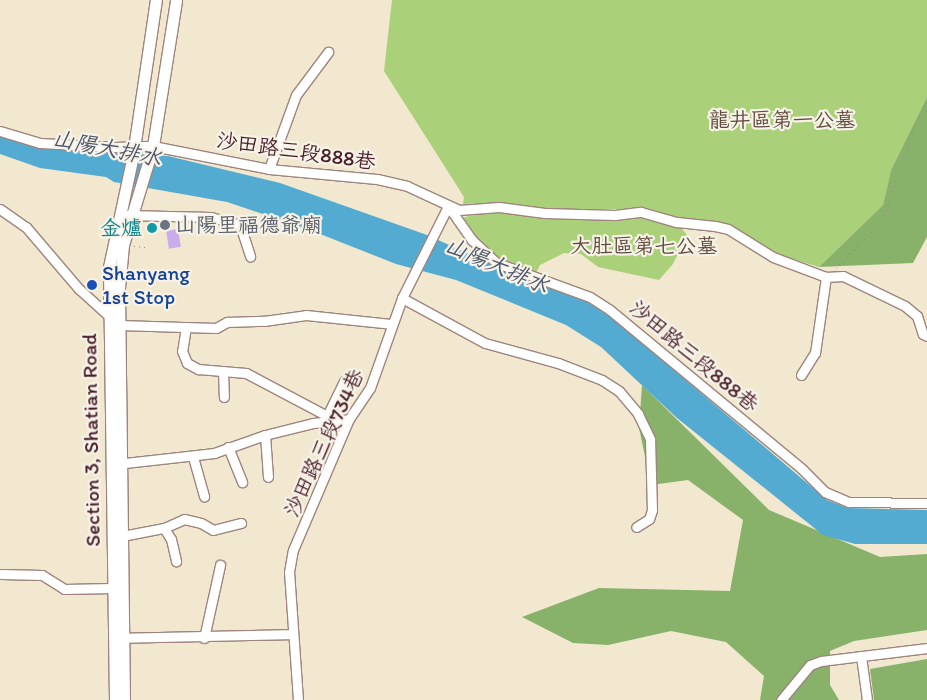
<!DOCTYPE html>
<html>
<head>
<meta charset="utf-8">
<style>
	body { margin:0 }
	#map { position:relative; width:927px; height:700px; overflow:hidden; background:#f1e8cf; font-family:Itim,"LXGW WenKai TC",sans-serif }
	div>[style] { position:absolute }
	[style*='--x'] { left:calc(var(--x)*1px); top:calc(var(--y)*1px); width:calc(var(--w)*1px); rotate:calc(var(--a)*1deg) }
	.green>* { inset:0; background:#abd07a }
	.forest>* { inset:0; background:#88b26a }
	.water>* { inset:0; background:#54abd1 }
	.building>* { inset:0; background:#caacec; transform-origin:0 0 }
	.path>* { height:1px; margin-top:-0.5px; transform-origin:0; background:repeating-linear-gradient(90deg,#9e847d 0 1px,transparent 0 5px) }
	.roads { filter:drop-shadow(1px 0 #9e847d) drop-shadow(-1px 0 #9e847d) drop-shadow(0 1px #9e847d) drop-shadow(0 -1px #9e847d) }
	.minor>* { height:9px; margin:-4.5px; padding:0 4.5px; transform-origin:4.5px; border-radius:4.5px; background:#fff }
	.major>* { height:11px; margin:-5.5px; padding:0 5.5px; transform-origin:5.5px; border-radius:5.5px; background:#fff }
	.dots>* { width:14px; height:14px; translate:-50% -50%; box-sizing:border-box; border:2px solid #f7f3e8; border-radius:50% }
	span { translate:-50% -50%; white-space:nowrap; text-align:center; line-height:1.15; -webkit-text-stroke:4.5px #f7f3e8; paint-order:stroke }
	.park-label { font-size:21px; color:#624b3f }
	.street-label { font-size:21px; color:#4a1f2b }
	.worship-label { font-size:21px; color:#5b616d }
	.left { translate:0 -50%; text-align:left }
	.culture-label { font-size:21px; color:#0d838f }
	.right { translate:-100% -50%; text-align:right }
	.transit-label { font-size:21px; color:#164399 }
	.water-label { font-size:22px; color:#4e576d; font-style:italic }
</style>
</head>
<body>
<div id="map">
	<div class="green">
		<div style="clip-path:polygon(392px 0,927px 0,927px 97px,891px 170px,883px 205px,819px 267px,783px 256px,714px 221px,675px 218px,650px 209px,554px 209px,498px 203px,463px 204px,464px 197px,384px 71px)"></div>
		<div style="clip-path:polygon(491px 211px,649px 215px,679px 225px,687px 235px,673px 264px,659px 280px,598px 267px,581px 254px,564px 253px,540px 265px,536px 273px,498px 259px,479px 244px,461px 218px)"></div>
	</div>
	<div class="forest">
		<div style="clip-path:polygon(927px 97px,927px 237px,913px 263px,819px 267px,883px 205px,891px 170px)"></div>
		<div style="clip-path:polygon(642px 385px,769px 510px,880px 557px,927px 554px,927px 630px,854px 641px,830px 651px,830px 685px,839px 700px,760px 700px,764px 676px,726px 642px,671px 631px,608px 645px,573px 643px,522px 617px,599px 588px,730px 591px,743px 520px,688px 480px,651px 485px,639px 428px)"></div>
		<div style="clip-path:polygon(927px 659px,927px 700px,874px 700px,870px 669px)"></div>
	</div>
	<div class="water">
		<div style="clip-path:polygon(0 136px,39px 147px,168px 156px,280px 183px,427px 235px,489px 263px,568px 291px,609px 315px,827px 500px,848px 508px,927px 510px,927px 544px,855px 544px,823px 535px,677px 418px,601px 347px,566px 325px,456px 280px,396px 264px,310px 230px,227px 202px,114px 182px,106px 177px,40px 168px,0 154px)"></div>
	</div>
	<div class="building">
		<div style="left:178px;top:229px;width:18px;height:12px;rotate:81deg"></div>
	</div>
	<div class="path">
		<div style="--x:134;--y:246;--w:11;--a:5"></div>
		<div style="--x:836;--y:268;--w:67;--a:-45.6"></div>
		<div style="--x:883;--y:220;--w:103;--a:-71.4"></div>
		<div style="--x:916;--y:122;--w:19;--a:-54"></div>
	</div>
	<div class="roads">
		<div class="minor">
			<div style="--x:0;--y:131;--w:42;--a:16.7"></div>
			<div style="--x:40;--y:143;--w:75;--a:3.1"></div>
			<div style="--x:115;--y:147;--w:38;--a:-2"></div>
			<div style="--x:153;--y:146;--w:118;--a:11.2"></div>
			<div style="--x:269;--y:169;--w:108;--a:5.3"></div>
			<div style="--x:377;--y:179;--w:31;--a:13"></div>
			<div style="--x:407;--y:186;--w:57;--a:24.8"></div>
			<div style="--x:459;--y:210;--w:40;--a:-4.3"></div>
			<div style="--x:499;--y:207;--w:46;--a:7.4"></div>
			<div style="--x:545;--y:213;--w:70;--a:1.6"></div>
			<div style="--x:615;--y:215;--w:26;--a:-7"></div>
			<div style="--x:641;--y:212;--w:37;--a:16"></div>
			<div style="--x:677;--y:222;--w:38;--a:6"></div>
			<div style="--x:715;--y:226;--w:13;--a:13"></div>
			<div style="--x:728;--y:229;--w:53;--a:31.9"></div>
			<div style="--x:773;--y:257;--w:57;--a:20.7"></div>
			<div style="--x:826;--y:277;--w:17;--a:-3"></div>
			<div style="--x:843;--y:276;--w:69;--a:25.8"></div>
			<div style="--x:905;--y:306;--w:16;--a:40"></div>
			<div style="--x:917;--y:316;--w:19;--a:72"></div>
			<div style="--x:923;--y:334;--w:4;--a:27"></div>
			<div style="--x:269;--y:169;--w:79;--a:-70"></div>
			<div style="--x:296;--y:95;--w:54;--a:-53.3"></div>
			<div style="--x:448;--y:206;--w:42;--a:54.8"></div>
			<div style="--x:472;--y:240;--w:34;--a:43"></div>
			<div style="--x:497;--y:263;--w:99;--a:20.1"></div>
			<div style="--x:590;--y:297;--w:24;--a:33"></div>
			<div style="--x:610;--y:310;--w:249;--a:39.6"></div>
			<div style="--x:802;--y:469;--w:33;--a:45"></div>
			<div style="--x:825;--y:492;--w:26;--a:23"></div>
			<div style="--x:849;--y:502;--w:78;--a:0.7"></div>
			<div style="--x:0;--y:209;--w:32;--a:35"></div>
			<div style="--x:26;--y:227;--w:82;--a:49.5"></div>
			<div style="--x:79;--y:289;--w:54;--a:42"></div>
			<div style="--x:119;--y:325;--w:97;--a:1.8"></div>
			<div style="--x:216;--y:328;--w:13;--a:-29"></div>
			<div style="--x:227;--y:322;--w:37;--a:-2"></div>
			<div style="--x:264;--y:321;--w:42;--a:-8.1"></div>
			<div style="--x:306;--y:315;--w:85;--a:6"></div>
			<div style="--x:127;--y:215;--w:84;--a:1.4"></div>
			<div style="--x:211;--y:217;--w:30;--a:15"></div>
			<div style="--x:240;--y:225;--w:33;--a:72"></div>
			<div style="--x:402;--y:298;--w:94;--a:28.5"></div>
			<div style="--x:485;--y:343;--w:76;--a:15.3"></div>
			<div style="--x:558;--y:363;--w:47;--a:21.1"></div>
			<div style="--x:602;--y:380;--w:20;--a:33"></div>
			<div style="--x:619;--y:391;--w:30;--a:50"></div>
			<div style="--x:638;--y:414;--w:28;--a:64"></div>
			<div style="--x:650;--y:439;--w:71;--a:88.4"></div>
			<div style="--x:652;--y:510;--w:9;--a:108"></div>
			<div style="--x:649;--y:519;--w:15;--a:148"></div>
			<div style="--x:186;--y:327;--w:24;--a:99"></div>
			<div style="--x:182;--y:351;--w:13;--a:67"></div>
			<div style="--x:187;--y:363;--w:13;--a:29"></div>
			<div style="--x:198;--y:369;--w:48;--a:4.8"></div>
			<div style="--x:246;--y:373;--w:98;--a:27.9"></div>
			<div style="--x:223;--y:371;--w:26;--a:88"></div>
			<div style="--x:801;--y:375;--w:26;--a:-58"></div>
			<div style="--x:815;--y:353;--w:77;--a:-81.8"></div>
			<div style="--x:327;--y:416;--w:39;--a:-64"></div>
			<div style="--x:265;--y:435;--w:42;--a:85.9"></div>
			<div style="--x:228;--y:447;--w:38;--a:68"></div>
			<div style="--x:193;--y:457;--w:41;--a:74.2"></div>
			<div style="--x:116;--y:464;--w:99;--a:-6.4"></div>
			<div style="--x:214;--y:453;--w:54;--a:-19.4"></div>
			<div style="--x:265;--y:435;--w:49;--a:-14"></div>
			<div style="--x:313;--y:423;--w:36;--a:-6"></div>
			<div style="--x:164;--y:528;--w:13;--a:58"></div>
			<div style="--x:171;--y:539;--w:23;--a:77"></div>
			<div style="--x:122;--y:536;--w:43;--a:-10.8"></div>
			<div style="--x:164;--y:528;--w:22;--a:-24"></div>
			<div style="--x:184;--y:519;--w:17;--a:13"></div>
			<div style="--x:201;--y:523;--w:14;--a:30"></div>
			<div style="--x:213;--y:530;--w:29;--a:-14"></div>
			<div style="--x:1;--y:574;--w:41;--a:1.4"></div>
			<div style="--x:42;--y:575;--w:26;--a:32"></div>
			<div style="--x:64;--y:589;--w:48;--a:-1.2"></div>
			<div style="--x:117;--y:638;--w:175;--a:-1.3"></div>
			<div style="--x:204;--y:638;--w:75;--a:-77.6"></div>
			<div style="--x:861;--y:656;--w:44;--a:82.2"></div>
			<div style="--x:298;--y:700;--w:128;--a:-94"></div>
			<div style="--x:289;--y:572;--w:22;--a:-80"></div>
			<div style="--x:293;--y:550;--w:142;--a:-66.9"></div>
			<div style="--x:349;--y:419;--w:37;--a:-56"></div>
			<div style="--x:370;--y:388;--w:96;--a:-70.4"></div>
			<div style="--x:402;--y:298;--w:103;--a:-63.4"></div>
			<div style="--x:781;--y:700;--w:45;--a:-50.4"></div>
			<div style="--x:810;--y:665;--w:12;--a:-20"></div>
			<div style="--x:821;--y:661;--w:107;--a:-7"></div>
		</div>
		<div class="major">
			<div style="--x:115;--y:700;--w:433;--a:-90.8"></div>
			<div style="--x:109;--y:267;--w:115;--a:-77.9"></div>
			<div style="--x:133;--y:155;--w:157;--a:-81.6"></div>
			<div style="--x:124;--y:700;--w:412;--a:-90.7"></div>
			<div style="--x:119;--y:288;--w:43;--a:-84.7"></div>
			<div style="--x:123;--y:245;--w:103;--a:-73.1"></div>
			<div style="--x:153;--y:146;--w:148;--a:-81"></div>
		</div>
	</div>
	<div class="dots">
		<div style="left:165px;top:225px;background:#6b7280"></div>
		<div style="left:152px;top:228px;background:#0f9aa8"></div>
		<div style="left:92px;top:285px;background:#1a4fb4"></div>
	</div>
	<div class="park-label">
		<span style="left:782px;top:120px">龍井區第一公墓</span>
		<span style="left:644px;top:246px">大肚區第七公墓</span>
	</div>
	<div class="street-label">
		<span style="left:296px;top:151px;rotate:8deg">沙田路三段888巷</span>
		<span style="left:694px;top:356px;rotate:40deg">沙田路三段888巷</span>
		<span style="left:91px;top:440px;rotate:-91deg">Section 3, Shatian Road</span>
		<span style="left:324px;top:443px;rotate:-65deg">沙田路三段734巷</span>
	</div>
	<div class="worship-label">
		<span class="left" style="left:175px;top:225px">山陽里福德爺廟</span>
	</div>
	<div class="culture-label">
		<span class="right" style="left:142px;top:228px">金爐</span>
	</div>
	<div class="transit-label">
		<span class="left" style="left:102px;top:285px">Shanyang<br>1st Stop</span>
	</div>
	<div class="water-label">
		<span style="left:107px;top:148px;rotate:11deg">山陽大排水</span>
		<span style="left:497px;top:265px;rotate:23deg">山陽大排水</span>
	</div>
</div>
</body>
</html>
